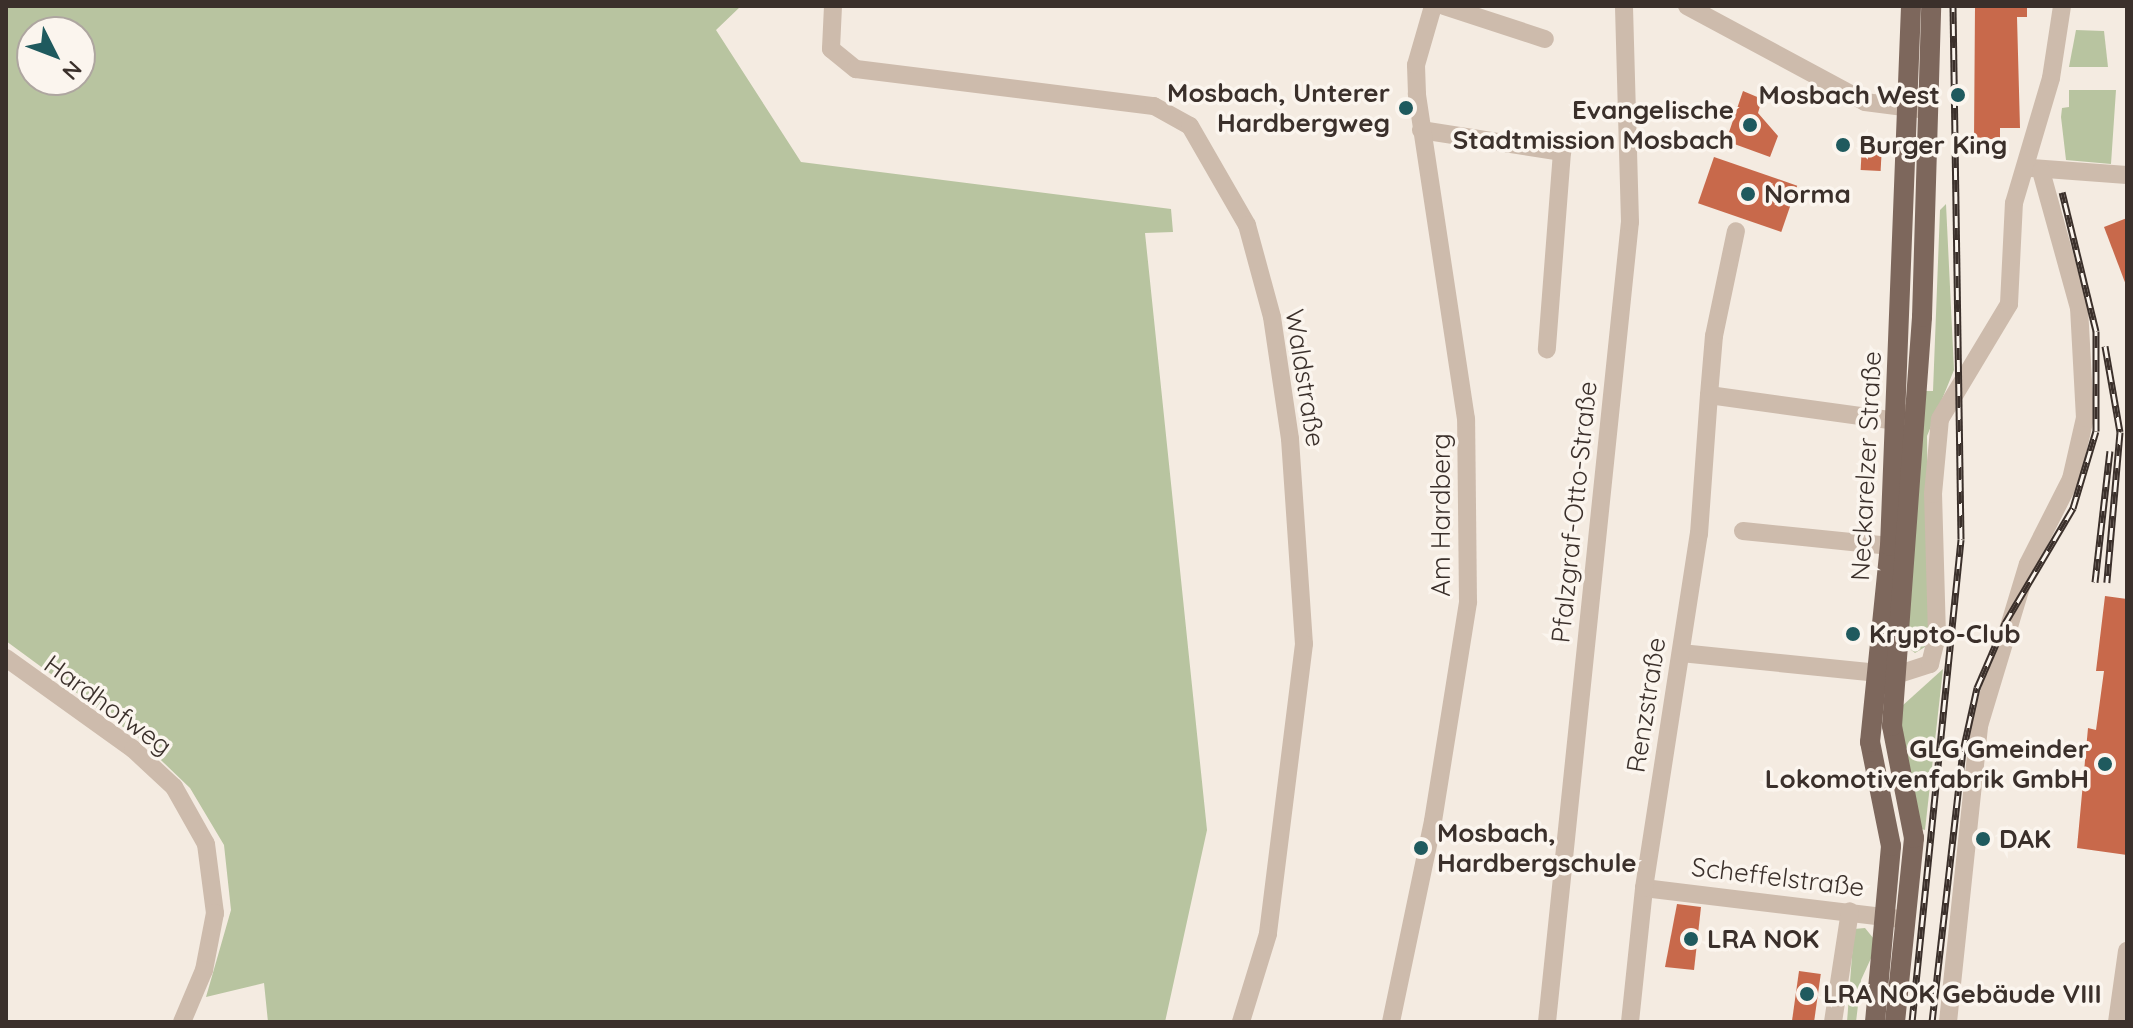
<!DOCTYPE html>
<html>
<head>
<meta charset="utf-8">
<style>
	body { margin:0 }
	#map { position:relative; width:2133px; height:1028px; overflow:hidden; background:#f4ebe1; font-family:Quicksand,sans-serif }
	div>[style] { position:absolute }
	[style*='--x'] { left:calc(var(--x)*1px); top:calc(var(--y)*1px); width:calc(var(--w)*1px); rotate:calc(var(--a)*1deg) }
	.green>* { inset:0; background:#b8c4a0 }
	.building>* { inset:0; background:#c8694b; transform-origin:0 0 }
	.minor>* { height:18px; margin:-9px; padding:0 9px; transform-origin:9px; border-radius:9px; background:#cdbbac }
	.major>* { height:20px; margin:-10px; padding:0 10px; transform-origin:10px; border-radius:10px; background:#7d675c }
	.rail>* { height:7px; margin-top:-3.5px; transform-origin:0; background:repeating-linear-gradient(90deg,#fbf5ee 0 12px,#3b302b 0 24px); box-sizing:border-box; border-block:2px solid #3b302b }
	.dots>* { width:22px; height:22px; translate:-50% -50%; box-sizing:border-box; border:4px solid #fbf5ee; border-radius:50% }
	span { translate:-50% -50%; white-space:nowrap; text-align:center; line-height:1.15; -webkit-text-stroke:7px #fbf5ee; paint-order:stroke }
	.poi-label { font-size:26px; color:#3b302b; font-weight:700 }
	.right { translate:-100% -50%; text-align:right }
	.left { translate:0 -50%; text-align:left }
	.street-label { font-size:26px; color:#3b302b }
	.frame { position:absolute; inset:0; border:8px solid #3b302b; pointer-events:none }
	.north { position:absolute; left:16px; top:16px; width:80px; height:80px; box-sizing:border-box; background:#fbf5ee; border:2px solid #aea6a0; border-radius:50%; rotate:132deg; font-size:22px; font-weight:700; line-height:32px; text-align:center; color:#3b302b }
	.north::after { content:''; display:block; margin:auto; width:28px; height:36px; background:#1f5a5e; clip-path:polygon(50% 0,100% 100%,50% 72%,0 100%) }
</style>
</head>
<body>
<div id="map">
	<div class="green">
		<div style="clip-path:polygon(evenodd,6px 6px,741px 6px,716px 30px,801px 162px,1171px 209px,1173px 232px,1145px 233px,1207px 830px,1165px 1022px,268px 1022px,264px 983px,206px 997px,231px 910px,224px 845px,190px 788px,138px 738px,6px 641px,6px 6px,32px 32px,80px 32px,80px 80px,32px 80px,32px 32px)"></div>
		<div style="clip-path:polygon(2076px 30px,2104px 31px,2108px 67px,2069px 67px)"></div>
		<div style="clip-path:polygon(2069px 90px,2116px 90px,2111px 164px,2066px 160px,2061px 117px,2062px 108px,2069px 107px)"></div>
		<div style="clip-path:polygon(1946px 204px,1954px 370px,1927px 436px,1929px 625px,1925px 647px,1915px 653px,1906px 646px,1925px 391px,1933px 391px,1940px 210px)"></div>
		<div style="clip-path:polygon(1943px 669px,1925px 830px,1918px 828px,1901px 753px,1902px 706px)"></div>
		<div style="clip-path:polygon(1865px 928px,1874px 939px,1872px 956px,1861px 980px,1856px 1022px,1847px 1022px,1854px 929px)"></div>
	</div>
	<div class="building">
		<div style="clip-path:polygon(1975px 6px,2027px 6px,2027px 17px,2017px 17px,2020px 128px,2000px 128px,2000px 139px,1974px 139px)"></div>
		<div style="clip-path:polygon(1743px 91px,1762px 99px,1758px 113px,1778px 136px,1770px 157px,1726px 141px)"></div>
		<div style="left:1862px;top:144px;width:20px;height:26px;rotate:3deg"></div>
		<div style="left:1714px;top:157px;width:88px;height:49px;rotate:19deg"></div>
		<div style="clip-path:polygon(2127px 218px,2127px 285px,2126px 285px,2104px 227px)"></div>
		<div style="clip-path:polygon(2105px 596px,2127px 599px,2127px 855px,2077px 848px,2088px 728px,2096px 730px,2104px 671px,2096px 671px)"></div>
		<div style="clip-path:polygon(1677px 904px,1701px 907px,1694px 970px,1665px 967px)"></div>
		<div style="left:1799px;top:971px;width:22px;height:51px;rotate:8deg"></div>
	</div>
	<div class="minor">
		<div style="--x:833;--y:6;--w:43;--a:92.7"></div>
		<div style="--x:831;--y:49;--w:32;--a:39"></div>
		<div style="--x:856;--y:69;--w:300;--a:7.1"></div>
		<div style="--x:1154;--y:106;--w:41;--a:29.1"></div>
		<div style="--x:1190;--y:126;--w:114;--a:60.1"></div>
		<div style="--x:1247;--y:225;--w:95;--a:74.8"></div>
		<div style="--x:1272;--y:317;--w:123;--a:81.6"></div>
		<div style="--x:1290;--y:439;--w:205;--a:86.1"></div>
		<div style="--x:1304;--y:644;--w:292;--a:97.1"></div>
		<div style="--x:1268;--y:934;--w:92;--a:107.1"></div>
		<div style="--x:1444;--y:6;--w:106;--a:18.1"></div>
		<div style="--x:1687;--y:6;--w:202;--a:28.3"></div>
		<div style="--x:1865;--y:102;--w:55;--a:7.3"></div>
		<div style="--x:1421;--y:130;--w:143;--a:8.9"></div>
		<div style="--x:1562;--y:152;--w:198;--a:94.4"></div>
		<div style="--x:2031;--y:168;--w:96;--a:4.2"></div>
		<div style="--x:1709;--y:395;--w:59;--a:-85.2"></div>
		<div style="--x:1714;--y:336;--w:107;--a:-78.2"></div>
		<div style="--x:1743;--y:531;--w:148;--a:5.8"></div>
		<div style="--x:1681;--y:653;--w:216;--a:5.8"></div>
		<div style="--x:1896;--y:675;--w:36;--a:-18"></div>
		<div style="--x:1930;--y:664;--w:29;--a:-76"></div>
		<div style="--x:1937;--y:636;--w:142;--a:-91.6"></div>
		<div style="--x:1933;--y:494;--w:75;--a:-84.7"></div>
		<div style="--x:1940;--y:419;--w:134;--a:-59"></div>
		<div style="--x:2009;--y:304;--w:101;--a:-87.2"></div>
		<div style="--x:2014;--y:203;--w:130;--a:-73.5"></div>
		<div style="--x:2051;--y:78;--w:73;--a:-81.3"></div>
		<div style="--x:6;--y:658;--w:156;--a:35.6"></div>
		<div style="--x:133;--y:749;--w:56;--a:42.8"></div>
		<div style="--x:174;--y:787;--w:65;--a:60.7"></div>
		<div style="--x:206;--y:844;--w:70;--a:82.6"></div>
		<div style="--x:215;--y:913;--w:58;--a:100.9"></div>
		<div style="--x:204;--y:970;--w:56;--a:112.9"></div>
		<div style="--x:1644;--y:888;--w:257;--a:6.9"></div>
		<div style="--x:1391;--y:1022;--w:205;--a:-78.2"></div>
		<div style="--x:1433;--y:821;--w:222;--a:-80.9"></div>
		<div style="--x:1468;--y:602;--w:183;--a:-90.6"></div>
		<div style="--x:1466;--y:419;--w:329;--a:-98.6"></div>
		<div style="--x:1417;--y:94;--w:29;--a:-92"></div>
		<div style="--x:1416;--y:65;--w:61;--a:-73.9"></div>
		<div style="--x:1547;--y:1022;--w:804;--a:-84.08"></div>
		<div style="--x:1630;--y:222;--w:216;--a:-91.6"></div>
		<div style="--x:1630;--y:1022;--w:135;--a:-84"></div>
		<div style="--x:1644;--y:888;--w:358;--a:-81.2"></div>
		<div style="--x:1699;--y:534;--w:139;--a:-85.9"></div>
		<div style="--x:1709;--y:395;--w:182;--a:7.9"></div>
		<div style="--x:1889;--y:420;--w:19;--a:-21"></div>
		<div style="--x:1833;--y:1022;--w:112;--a:-81.3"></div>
		<div style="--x:1948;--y:1022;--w:298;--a:-84"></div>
		<div style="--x:1979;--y:726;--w:169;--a:-73.2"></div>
		<div style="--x:2028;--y:564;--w:95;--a:-63.2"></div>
		<div style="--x:2071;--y:479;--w:63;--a:-77.1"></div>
		<div style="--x:2085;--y:418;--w:110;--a:-93.1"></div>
		<div style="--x:2079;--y:308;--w:142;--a:-105.5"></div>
		<div style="--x:2117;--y:1022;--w:72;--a:-82"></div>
	</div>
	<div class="major">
		<div style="--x:1875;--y:1022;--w:177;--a:-84.8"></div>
		<div style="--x:1891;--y:846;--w:106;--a:-101.4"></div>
		<div style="--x:1870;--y:742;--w:197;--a:-84.2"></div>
		<div style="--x:1890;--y:546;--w:540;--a:-87.77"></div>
		<div style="--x:1895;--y:1022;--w:185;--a:-84.1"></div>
		<div style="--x:1914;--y:838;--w:114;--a:-101.1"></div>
		<div style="--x:1892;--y:726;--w:410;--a:-85.8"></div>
		<div style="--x:1922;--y:317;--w:311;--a:-88.3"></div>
	</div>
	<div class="rail">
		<div style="--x:2105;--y:346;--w:87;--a:80.1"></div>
		<div style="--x:2120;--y:432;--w:151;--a:95"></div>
		<div style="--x:2095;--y:582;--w:132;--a:-83.5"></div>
		<div style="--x:1912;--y:1022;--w:485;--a:-84.2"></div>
		<div style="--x:1961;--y:539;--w:533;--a:-90.86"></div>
		<div style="--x:1932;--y:1022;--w:273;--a:-83.5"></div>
		<div style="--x:1963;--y:751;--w:65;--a:-77.5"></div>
		<div style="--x:1977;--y:688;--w:71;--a:-66.7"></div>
		<div style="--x:2005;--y:623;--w:134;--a:-59.4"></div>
		<div style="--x:2073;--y:508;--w:80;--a:-73.4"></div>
		<div style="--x:2096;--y:431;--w:100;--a:-90"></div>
		<div style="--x:2096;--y:331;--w:143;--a:-103.7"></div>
	</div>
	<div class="dots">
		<div style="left:1958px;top:95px;background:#1f5a5e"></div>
		<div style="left:1406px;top:108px;background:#1f5a5e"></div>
		<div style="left:1750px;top:125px;background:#1f5a5e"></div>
		<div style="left:1843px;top:145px;background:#1f5a5e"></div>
		<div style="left:1748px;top:194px;background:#1f5a5e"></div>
		<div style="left:1853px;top:634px;background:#1f5a5e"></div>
		<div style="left:2105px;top:764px;background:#1f5a5e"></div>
		<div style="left:1983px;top:839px;background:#1f5a5e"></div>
		<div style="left:1421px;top:848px;background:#1f5a5e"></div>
		<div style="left:1691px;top:939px;background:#1f5a5e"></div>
		<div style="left:1807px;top:994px;background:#1f5a5e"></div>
	</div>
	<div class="poi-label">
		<span class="right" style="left:1390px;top:108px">Mosbach, Unterer<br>Hardbergweg</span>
		<span class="right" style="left:1940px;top:95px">Mosbach West</span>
		<span class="right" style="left:1734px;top:125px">Evangelische<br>Stadtmission Mosbach</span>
		<span class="left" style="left:1859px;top:145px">Burger King</span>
		<span class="left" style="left:1764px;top:194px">Norma</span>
		<span class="left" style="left:1869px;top:634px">Krypto-Club</span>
		<span class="right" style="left:2089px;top:764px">GLG Gmeinder<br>Lokomotivenfabrik GmbH</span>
		<span class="left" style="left:1437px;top:848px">Mosbach,<br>Hardbergschule</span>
		<span class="left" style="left:1999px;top:839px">DAK</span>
		<span class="left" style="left:1707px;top:939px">LRA NOK</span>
		<span class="left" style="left:1823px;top:994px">LRA NOK Gebäude VIII</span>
	</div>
	<div class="street-label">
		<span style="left:1305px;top:378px;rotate:81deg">Waldstraße</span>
		<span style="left:1866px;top:466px;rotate:-87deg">Neckarelzer Straße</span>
		<span style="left:1574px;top:512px;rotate:-84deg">Pfalzgraf-Otto-Straße</span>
		<span style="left:1441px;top:515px;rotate:-90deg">Am Hardberg</span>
		<span style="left:108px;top:705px;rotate:36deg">Hardhofweg</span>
		<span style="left:1646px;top:705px;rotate:-81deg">Renzstraße</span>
		<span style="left:1778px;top:877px;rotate:7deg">Scheffelstraße</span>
	</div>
	<div class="frame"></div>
	<div class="north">N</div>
</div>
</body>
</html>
